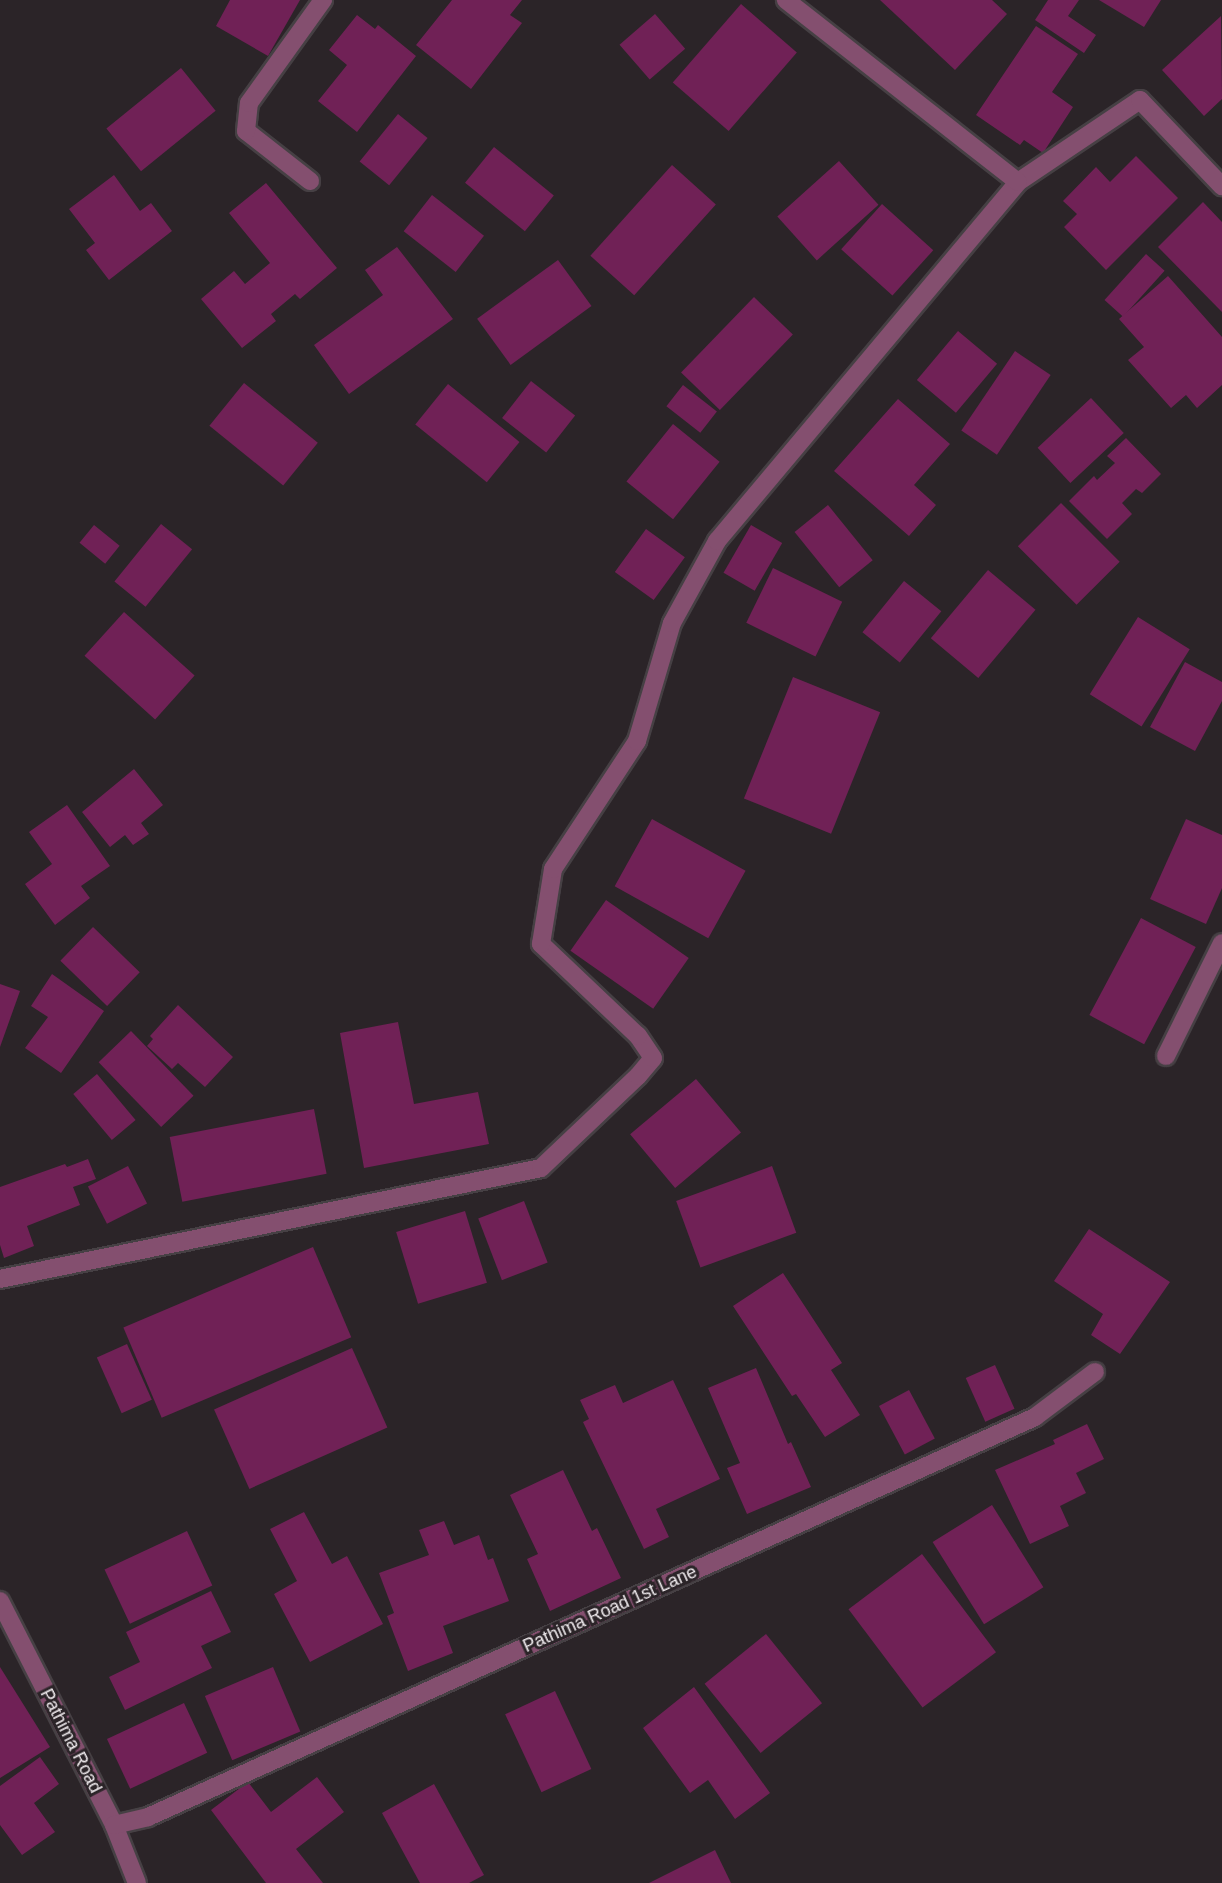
<!DOCTYPE html>
<html>
<head>
<meta charset="utf-8">
<style>
	body { margin:0 }
	#map { position:relative; width:1222px; height:1883px; overflow:hidden; background:#2b2428; font-family:Helvetica,sans-serif }
	div>[style] { position:absolute }
	[style*='--x'] { left:calc(var(--x)*1px); top:calc(var(--y)*1px); width:calc(var(--w)*1px); rotate:calc(var(--a)*1deg) }
	.building>* { inset:0; background:#702156; transform-origin:0 0 }
	.roads { filter:drop-shadow(2px 0 #464044) drop-shadow(-2px 0 #464044) drop-shadow(0 2px #464044) drop-shadow(0 -2px #464044) }
	.street>* { height:18px; margin:-9px; padding:0 9px; transform-origin:9px; border-radius:9px; background:#844f6f }
	span { translate:-50% -50%; white-space:nowrap; text-align:center; line-height:1.15; -webkit-text-stroke:6px #2b2428; paint-order:stroke }
	.street-label { font-size:18px; color:#efeaed }
</style>
</head>
<body>
<div id="map">
	<div class="building">
		<div style="clip-path:polygon(230px 0,300px 0,268px 56px,216px 26px)"></div>
		<div style="clip-path:polygon(452px 0,522px 0,510px 15px,522px 23px,471px 89px,416px 45px)"></div>
		<div style="clip-path:polygon(880px 0,992px 0,1007px 14px,955px 70px)"></div>
		<div style="clip-path:polygon(1048px 0,1079px 0,1068px 16px,1096px 35px,1084px 53px,1035px 20px)"></div>
		<div style="clip-path:polygon(1099px 0,1161px 0,1144px 27px)"></div>
		<div style="left:741px;top:4px;width:74px;height:104px;rotate:41deg"></div>
		<div style="left:655px;top:14px;width:46px;height:47px;rotate:49deg"></div>
		<div style="clip-path:polygon(357px 15px,375px 29px,378px 25px,416px 56px,357px 132px,318px 101px,347px 65px,329px 50px)"></div>
		<div style="clip-path:polygon(1221px 16px,1222px 99px,1204px 116px,1162px 70px)"></div>
		<div style="clip-path:polygon(1036px 26px,1078px 54px,1052px 92px,1073px 107px,1043px 153px,1024px 140px,1020px 145px,976px 115px)"></div>
		<div style="left:181px;top:68px;width:55px;height:96px;rotate:51deg"></div>
		<div style="left:398px;top:114px;width:38px;height:61px;rotate:39deg"></div>
		<div style="left:494px;top:147px;width:77px;height:46px;rotate:39deg"></div>
		<div style="clip-path:polygon(1136px 156px,1178px 198px,1106px 270px,1064px 227px,1077px 214px,1063px 201px,1096px 167px,1110px 182px)"></div>
		<div style="left:839px;top:161px;width:59px;height:83px;rotate:48deg"></div>
		<div style="left:672px;top:165px;width:59px;height:122px;rotate:42deg"></div>
		<div style="clip-path:polygon(114px 175px,140px 211px,151px 203px,172px 231px,109px 280px,86px 250px,95px 243px,69px 209px)"></div>
		<div style="clip-path:polygon(266px 183px,337px 268px,300px 299px,295px 294px,271px 314px,276px 321px,242px 348px,201px 299px,234px 271px,245px 284px,270px 263px,229px 213px)"></div>
		<div style="left:432px;top:195px;width:66px;height:46px;rotate:38deg"></div>
		<div style="clip-path:polygon(1203px 202px,1222px 222px,1222px 312px,1158px 247px)"></div>
		<div style="left:882px;top:204px;width:69px;height:61px;rotate:42deg"></div>
		<div style="clip-path:polygon(397px 247px,453px 319px,349px 394px,314px 345px,383px 295px,365px 270px)"></div>
		<div style="left:1146px;top:254px;width:25px;height:62px;rotate:42deg"></div>
		<div style="left:558px;top:260px;width:57px;height:100px;rotate:54deg"></div>
		<div style="clip-path:polygon(1168px 276px,1222px 337px,1222px 385px,1197px 408px,1186px 395px,1171px 408px,1128px 360px,1144px 347px,1119px 319px)"></div>
		<div style="left:754px;top:297px;width:54px;height:105px;rotate:44deg"></div>
		<div style="left:958px;top:331px;width:51px;height:64px;rotate:40deg"></div>
		<div style="left:1015px;top:351px;width:43px;height:96px;rotate:34deg"></div>
		<div style="left:531px;top:381px;width:56px;height:47px;rotate:38deg"></div>
		<div style="left:244px;top:383px;width:95px;height:55px;rotate:39deg"></div>
		<div style="left:448px;top:384px;width:92px;height:52px;rotate:39deg"></div>
		<div style="left:683px;top:385px;width:43px;height:27px;rotate:38deg"></div>
		<div style="left:1091px;top:398px;width:48px;height:73px;rotate:47deg"></div>
		<div style="clip-path:polygon(898px 399px,950px 444px,914px 485px,936px 505px,909px 536px,834px 471px)"></div>
		<div style="left:673px;top:424px;width:60px;height:74px;rotate:39deg"></div>
		<div style="clip-path:polygon(1126px 438px,1161px 474px,1142px 493px,1136px 489px,1122px 503px,1132px 514px,1107px 539px,1069px 501px,1094px 476px,1097px 480px,1115px 463px,1107px 456px)"></div>
		<div style="left:1061px;top:503px;width:83px;height:61px;rotate:45deg"></div>
		<div style="left:828px;top:505px;width:71px;height:43px;rotate:51deg"></div>
		<div style="left:161px;top:524px;width:40px;height:74px;rotate:39deg"></div>
		<div style="left:94px;top:525px;width:33px;height:23px;rotate:39deg"></div>
		<div style="left:751px;top:525px;width:36px;height:55px;rotate:30deg"></div>
		<div style="left:646px;top:529px;width:48px;height:53px;rotate:36deg"></div>
		<div style="left:773px;top:568px;width:77px;height:61px;rotate:26deg"></div>
		<div style="left:988px;top:570px;width:62px;height:89px;rotate:40deg"></div>
		<div style="left:904px;top:581px;width:48px;height:66px;rotate:39deg"></div>
		<div style="left:124px;top:612px;width:95px;height:59px;rotate:42deg"></div>
		<div style="left:1138px;top:617px;width:61px;height:91px;rotate:32deg"></div>
		<div style="clip-path:polygon(1185px 662px,1222px 682px,1222px 701px,1195px 751px,1150px 727px)"></div>
		<div style="left:793px;top:677px;width:94px;height:131px;rotate:22deg"></div>
		<div style="clip-path:polygon(134px 769px,163px 805px,141px 823px,149px 834px,133px 845px,125px 835px,110px 847px,82px 812px)"></div>
		<div style="clip-path:polygon(67px 805px,110px 866px,81px 886px,90px 898px,55px 925px,25px 884px,52px 864px,29px 832px)"></div>
		<div style="left:652px;top:819px;width:107px;height:77px;rotate:29deg"></div>
		<div style="clip-path:polygon(1186px 819px,1222px 835px,1222px 888px,1206px 924px,1150px 899px)"></div>
		<div style="left:606px;top:900px;width:101px;height:62px;rotate:35deg"></div>
		<div style="left:1141px;top:918px;width:62px;height:110px;rotate:28deg"></div>
		<div style="left:93px;top:927px;width:65px;height:47px;rotate:44deg"></div>
		<div style="clip-path:polygon(52px 974px,104px 1011px,61px 1073px,25px 1048px,48px 1017px,31px 1006px)"></div>
		<div style="clip-path:polygon(0 984px,20px 991px,0 1047px)"></div>
		<div style="clip-path:polygon(178px 1005px,233px 1057px,205px 1087px,178px 1063px,172px 1069px,147px 1046px,153px 1039px,150px 1036px)"></div>
		<div style="clip-path:polygon(398px 1022px,414px 1104px,478px 1092px,489px 1144px,364px 1168px,340px 1033px)"></div>
		<div style="left:131px;top:1031px;width:90px;height:45px;rotate:46deg"></div>
		<div style="left:97px;top:1074px;width:60px;height:31px;rotate:50deg"></div>
		<div style="left:696px;top:1079px;width:70px;height:86px;rotate:50deg"></div>
		<div style="left:314px;top:1109px;width:66px;height:147px;rotate:79deg"></div>
		<div style="clip-path:polygon(88px 1159px,96px 1179px,73px 1187px,80px 1205px,27px 1226px,34px 1246px,4px 1258px,0 1245px,0 1187px,65px 1164px,67px 1167px)"></div>
		<div style="left:128px;top:1166px;width:42px;height:45px;rotate:63deg"></div>
		<div style="left:772px;top:1166px;width:71px;height:102px;rotate:70deg"></div>
		<div style="left:524px;top:1201px;width:66px;height:49px;rotate:69deg"></div>
		<div style="left:465px;top:1211px;width:75px;height:72px;rotate:73deg"></div>
		<div style="clip-path:polygon(1089px 1229px,1170px 1282px,1120px 1354px,1091px 1335px,1103px 1314px,1054px 1281px)"></div>
		<div style="left:313px;top:1247px;width:98px;height:206px;rotate:67deg"></div>
		<div style="clip-path:polygon(783px 1273px,842px 1363px,831px 1370px,860px 1415px,825px 1437px,796px 1394px,792px 1396px,733px 1306px)"></div>
		<div style="left:127px;top:1344px;width:61px;height:33px;rotate:66deg"></div>
		<div style="left:352px;top:1348px;width:87px;height:151px;rotate:66deg"></div>
		<div style="left:995px;top:1365px;width:48px;height:32px;rotate:66deg"></div>
		<div style="clip-path:polygon(756px 1368px,788px 1444px,791px 1442px,811px 1487px,747px 1514px,727px 1468px,740px 1463px,708px 1388px)"></div>
		<div style="clip-path:polygon(673px 1380px,720px 1479px,656px 1509px,669px 1537px,644px 1549px,583px 1422px,589px 1419px,580px 1400px,615px 1385px,623px 1403px)"></div>
		<div style="left:909px;top:1390px;width:55px;height:34px;rotate:62deg"></div>
		<div style="clip-path:polygon(1087px 1424px,1104px 1459px,1076px 1473px,1086px 1493px,1060px 1506px,1069px 1526px,1030px 1544px,995px 1470px,1055px 1444px,1053px 1440px)"></div>
		<div style="clip-path:polygon(563px 1470px,592px 1531px,597px 1528px,621px 1578px,550px 1611px,527px 1559px,538px 1554px,510px 1495px)"></div>
		<div style="left:992px;top:1505px;width:97px;height:70px;rotate:58deg"></div>
		<div style="clip-path:polygon(304px 1512px,332px 1564px,347px 1556px,383px 1624px,310px 1662px,274px 1594px,297px 1581px,270px 1529px)"></div>
		<div style="clip-path:polygon(444px 1521px,454px 1545px,479px 1535px,488px 1560px,493px 1558px,509px 1601px,443px 1626px,453px 1653px,408px 1671px,387px 1616px,394px 1613px,379px 1573px,429px 1555px,419px 1530px)"></div>
		<div style="left:187px;top:1531px;width:60px;height:91px;rotate:65deg"></div>
		<div style="left:922px;top:1554px;width:123px;height:92px;rotate:53deg"></div>
		<div style="clip-path:polygon(211px 1591px,231px 1632px,201px 1646px,212px 1668px,125px 1710px,109px 1677px,140px 1662px,126px 1632px)"></div>
		<div style="left:766px;top:1634px;width:89px;height:79px;rotate:51deg"></div>
		<div style="clip-path:polygon(0 1667px,50px 1747px,0 1778px)"></div>
		<div style="left:273px;top:1667px;width:70px;height:74px;rotate:67deg"></div>
		<div style="clip-path:polygon(694px 1687px,770px 1793px,735px 1819px,708px 1780px,690px 1793px,643px 1728px)"></div>
		<div style="left:555px;top:1691px;width:86px;height:55px;rotate:65deg"></div>
		<div style="left:184px;top:1703px;width:55px;height:85px;rotate:65deg"></div>
		<div style="clip-path:polygon(40px 1757px,59px 1784px,34px 1803px,55px 1832px,22px 1855px,0 1825px,0 1786px)"></div>
		<div style="clip-path:polygon(317px 1777px,344px 1812px,296px 1849px,323px 1883px,266px 1883px,211px 1810px,248px 1782px,271px 1812px)"></div>
		<div style="clip-path:polygon(434px 1784px,484px 1875px,469px 1883px,420px 1883px,382px 1813px)"></div>
		<div style="clip-path:polygon(715px 1850px,731px 1883px,649px 1883px)"></div>
	</div>
	<div class="roads">
		<div class="street">
			<div style="--x:310;--y:181;--w:81;--a:-142"></div>
			<div style="--x:246;--y:131;--w:28;--a:-84"></div>
			<div style="--x:249;--y:103;--w:127;--a:-54.3"></div>
			<div style="--x:1018;--y:182;--w:147;--a:-33.9"></div>
			<div style="--x:1140;--y:100;--w:119;--a:46.4"></div>
			<div style="--x:1166;--y:1056;--w:126;--a:-63.6"></div>
			<div style="--x:0;--y:1279;--w:552;--a:-11.59"></div>
			<div style="--x:541;--y:1168;--w:134;--a:-43.5"></div>
			<div style="--x:638;--y:1076;--w:23;--a:-50"></div>
			<div style="--x:653;--y:1058;--w:27;--a:-124"></div>
			<div style="--x:638;--y:1036;--w:134;--a:-136.5"></div>
			<div style="--x:541;--y:944;--w:76;--a:-80.9"></div>
			<div style="--x:553;--y:869;--w:153;--a:-56.7"></div>
			<div style="--x:637;--y:741;--w:123;--a:-73.5"></div>
			<div style="--x:672;--y:623;--w:94;--a:-61.2"></div>
			<div style="--x:717;--y:541;--w:468;--a:-50"></div>
			<div style="--x:1018;--y:182;--w:295;--a:-141.9"></div>
			<div style="--x:0;--y:1601;--w:251;--a:63"></div>
			<div style="--x:114;--y:1825;--w:62;--a:68.4"></div>
			<div style="--x:114;--y:1825;--w:35;--a:-13"></div>
			<div style="--x:148;--y:1817;--w:973;--a:-24.27"></div>
			<div style="--x:1035;--y:1417;--w:75;--a:-36.9"></div>
		</div>
	</div>
	<div class="street-label">
		<span style="left:610px;top:1609px;rotate:-24deg">Pathima Road 1st Lane</span>
		<span style="left:71px;top:1741px;rotate:63deg">Pathima Road</span>
	</div>
</div>
</body>
</html>
